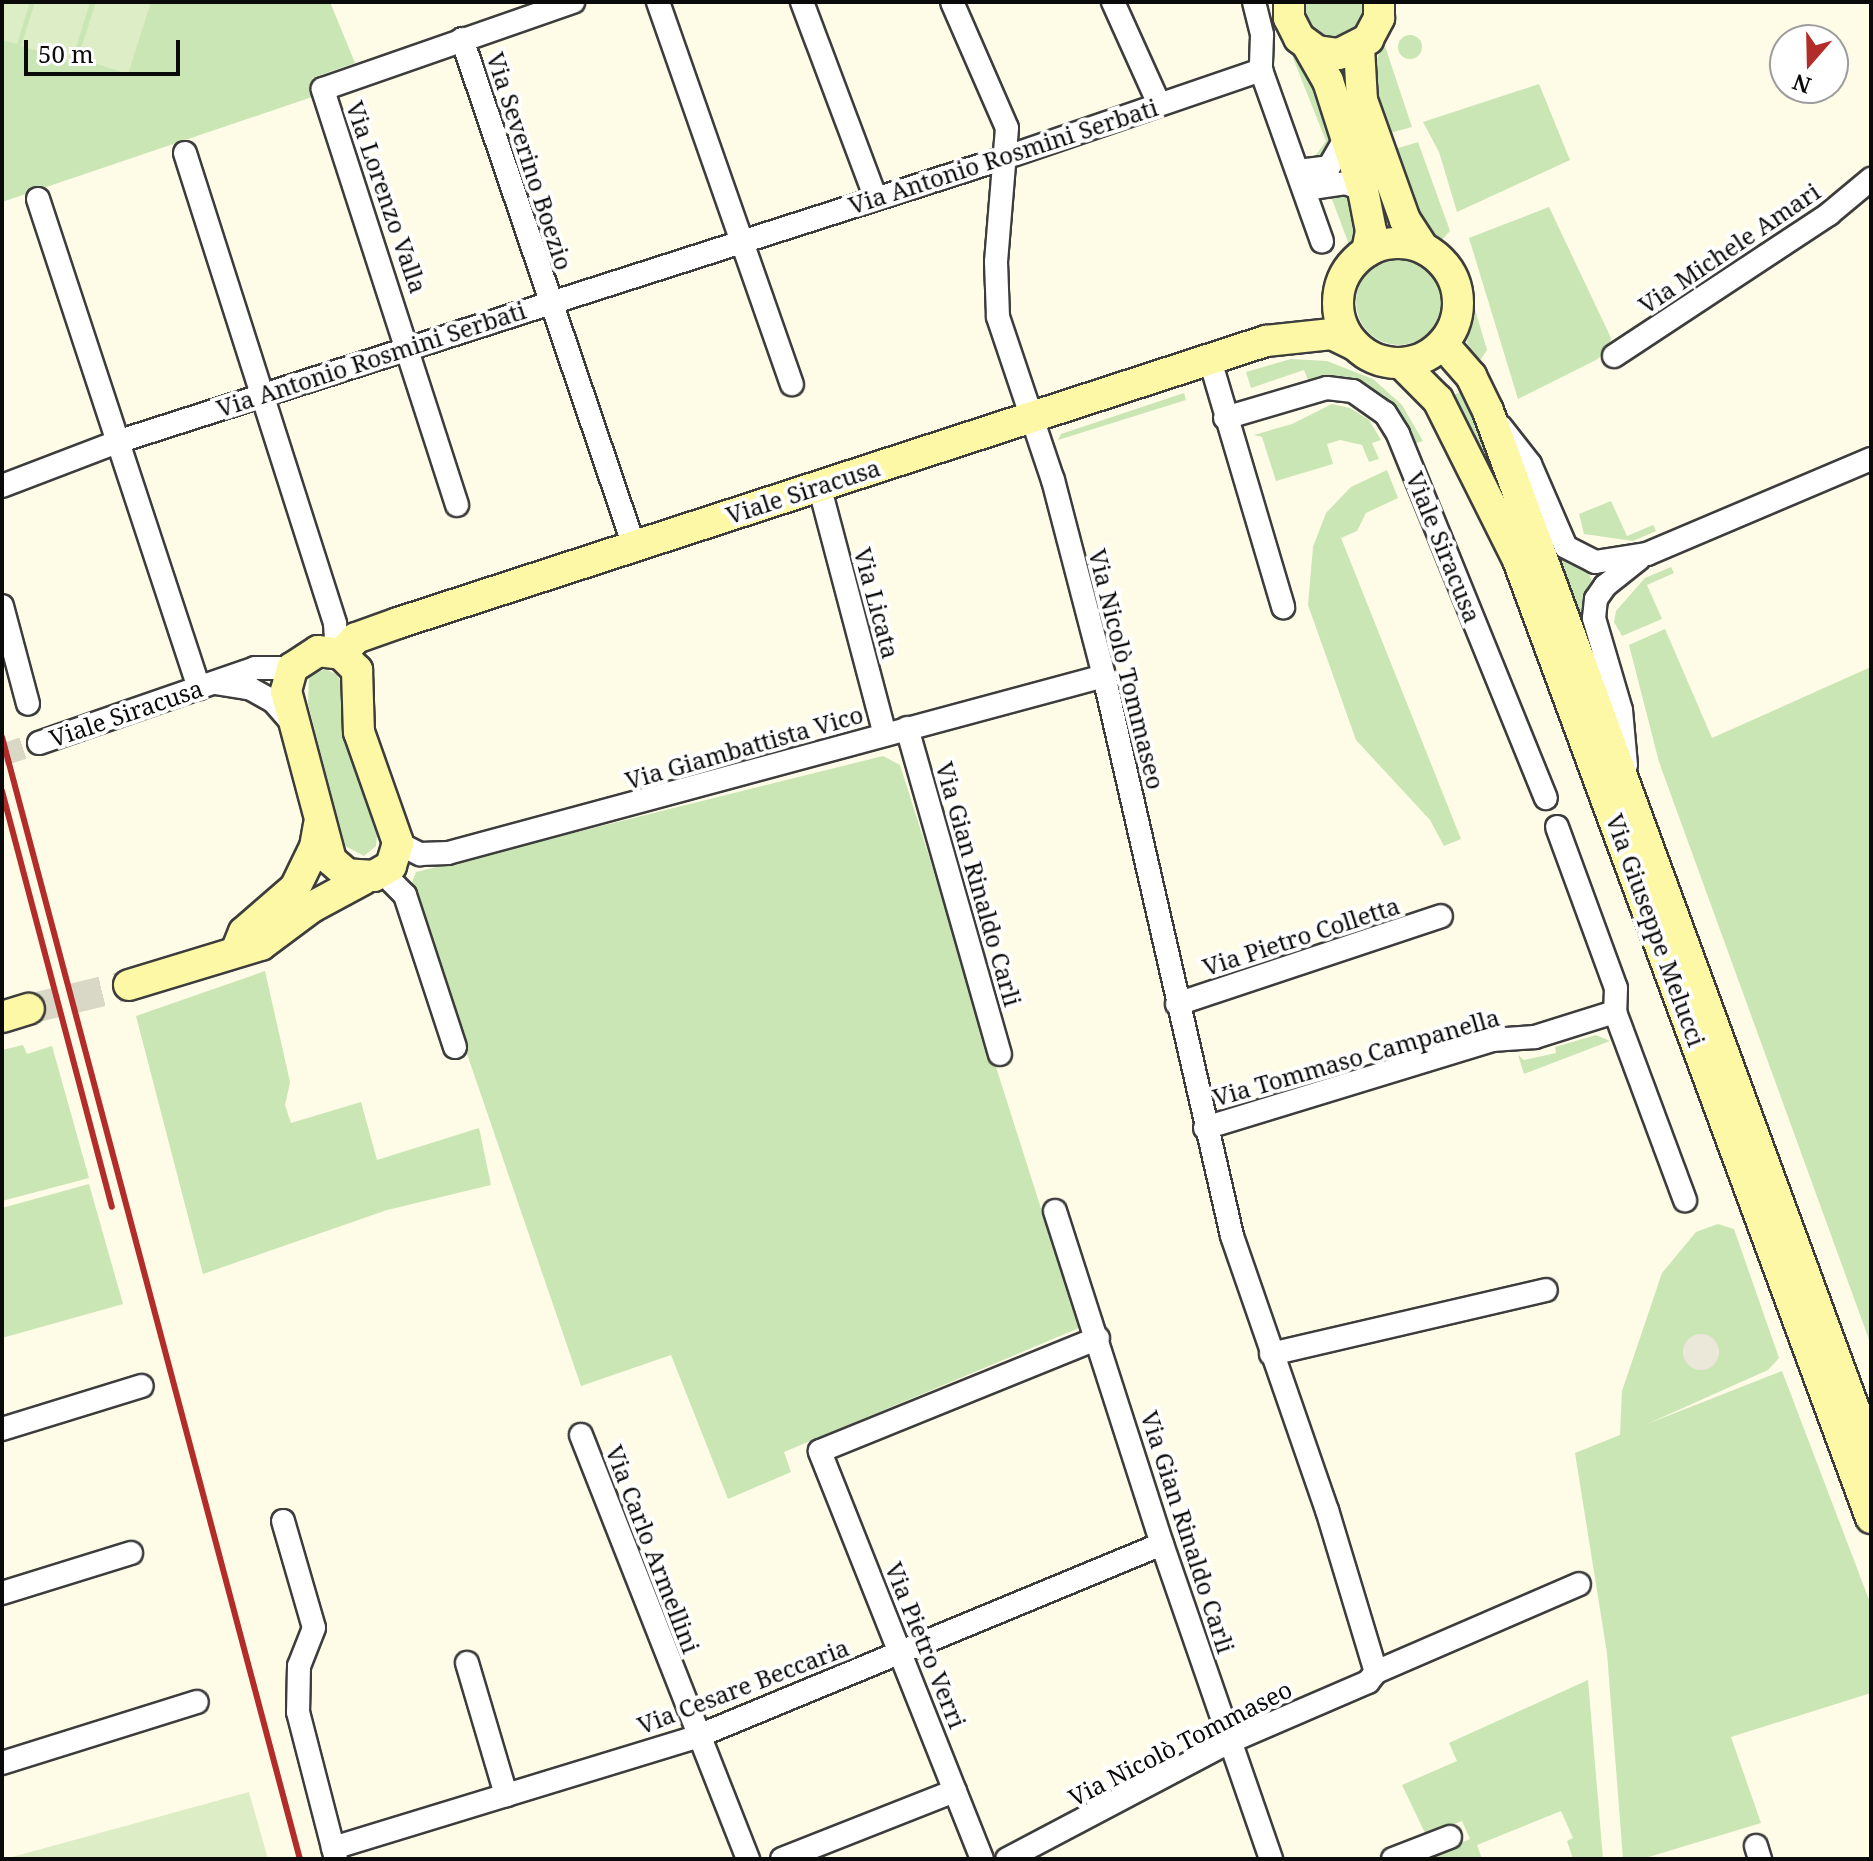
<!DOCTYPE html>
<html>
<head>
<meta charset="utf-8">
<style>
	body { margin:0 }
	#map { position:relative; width:1873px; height:1861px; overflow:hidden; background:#fefbe7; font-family:"Noto Serif",serif }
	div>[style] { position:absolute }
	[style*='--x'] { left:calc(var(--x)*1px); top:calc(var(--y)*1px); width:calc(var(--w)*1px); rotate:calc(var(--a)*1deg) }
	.green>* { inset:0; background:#cae6b4 }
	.round { border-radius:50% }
	.pitch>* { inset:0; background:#ddedc5 }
	.plaza>* { inset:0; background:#ebe8d9 }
	.street-tunnel>* { height:22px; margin-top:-11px; transform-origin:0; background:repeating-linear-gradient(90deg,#d9d7c6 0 22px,transparent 0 33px) }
	.secondary-tunnel>* { height:30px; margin-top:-15px; transform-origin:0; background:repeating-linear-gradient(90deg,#d9d7c6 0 30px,transparent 0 45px) }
	.roads { filter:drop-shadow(2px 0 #3d3d3d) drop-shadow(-2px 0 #3d3d3d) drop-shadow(0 2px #3d3d3d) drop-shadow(0 -2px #3d3d3d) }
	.street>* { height:22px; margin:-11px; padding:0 11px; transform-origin:11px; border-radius:11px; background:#fff }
	.secondary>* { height:30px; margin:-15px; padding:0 15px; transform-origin:15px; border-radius:15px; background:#fcf8a5 }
	.secondary>.ring { margin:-15px; padding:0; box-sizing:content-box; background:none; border:30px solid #fcf8a5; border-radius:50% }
	.rail>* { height:6px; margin:-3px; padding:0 3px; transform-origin:3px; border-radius:3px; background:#b22c29 }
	span { translate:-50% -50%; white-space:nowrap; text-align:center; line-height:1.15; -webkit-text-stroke:8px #fff; paint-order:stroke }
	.street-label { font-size:24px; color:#0a0a0a }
	.frame { position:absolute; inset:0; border:4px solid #0a0a0a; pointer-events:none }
	.north { position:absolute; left:1769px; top:24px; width:80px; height:80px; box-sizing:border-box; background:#fff; border:2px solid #9d9d9d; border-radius:50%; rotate:200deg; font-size:22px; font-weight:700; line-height:32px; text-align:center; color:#0a0a0a }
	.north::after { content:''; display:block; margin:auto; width:28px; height:36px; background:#b22c29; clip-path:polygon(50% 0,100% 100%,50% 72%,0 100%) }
	.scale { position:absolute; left:24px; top:40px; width:156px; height:36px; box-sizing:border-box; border:4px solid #0a0a0a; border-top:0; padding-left:10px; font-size:24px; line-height:28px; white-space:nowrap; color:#0a0a0a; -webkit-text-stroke:6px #fff; paint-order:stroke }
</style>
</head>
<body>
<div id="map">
	<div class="green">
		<div style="clip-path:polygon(2px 2px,330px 2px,355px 63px,312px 78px,318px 95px,2px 202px)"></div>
		<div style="clip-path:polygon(1302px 2px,1365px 2px,1366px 13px,1363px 23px,1342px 41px,1315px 36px,1301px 12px)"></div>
		<div class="round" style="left:1398px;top:35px;width:24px;height:24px"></div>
		<div style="clip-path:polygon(1384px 43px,1412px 127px,1390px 133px,1372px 71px)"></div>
		<div style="clip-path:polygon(1289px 48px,1311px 74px,1333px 144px,1318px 161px,1315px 156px,1326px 141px)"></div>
		<div style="clip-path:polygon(1539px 84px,1570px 160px,1457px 212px,1439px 152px,1423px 122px)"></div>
		<div style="clip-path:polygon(1418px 142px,1450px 231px,1441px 241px,1423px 226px,1395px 149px)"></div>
		<div style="clip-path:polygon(1337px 192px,1353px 199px,1357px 239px,1351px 250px,1330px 194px)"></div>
		<div style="clip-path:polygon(1549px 207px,1611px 338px,1609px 350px,1596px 360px,1518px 399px,1469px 238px)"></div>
		<div class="round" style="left:1356px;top:259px;width:86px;height:86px"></div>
		<div style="clip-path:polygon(1471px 296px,1487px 350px,1477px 365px,1467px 342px)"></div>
		<div style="clip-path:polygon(1291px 359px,1327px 361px,1373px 379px,1402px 405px,1423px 441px,1413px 444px,1384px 395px,1349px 378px,1308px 380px,1304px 370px,1251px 388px,1246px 372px)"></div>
		<div style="clip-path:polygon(1461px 391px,1477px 420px,1516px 527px,1453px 396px)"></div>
		<div style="clip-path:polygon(1184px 393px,1186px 400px,1058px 440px,1061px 434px)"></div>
		<div style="clip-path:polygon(1332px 404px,1350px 408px,1369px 420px,1381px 440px,1372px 443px,1379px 459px,1369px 462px,1362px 445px,1340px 440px,1327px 444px,1333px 464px,1276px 481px,1262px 437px,1254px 435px,1292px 424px)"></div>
		<div style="clip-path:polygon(1387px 470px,1398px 498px,1366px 513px,1357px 531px,1341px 538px,1461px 839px,1444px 846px,1430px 820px,1356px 740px,1308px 605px,1313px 547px,1326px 513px,1351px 487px)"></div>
		<div style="clip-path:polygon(1611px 501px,1627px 536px,1653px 525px,1656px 531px,1633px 541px,1584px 534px,1579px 514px)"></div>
		<div style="clip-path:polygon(1542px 517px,1558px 550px,1568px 561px,1587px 568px,1594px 587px,1584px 616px,1599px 674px)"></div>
		<div style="clip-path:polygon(1671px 567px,1674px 573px,1647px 585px,1662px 619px,1622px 636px,1614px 622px,1616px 611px,1645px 578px)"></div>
		<div style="clip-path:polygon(1665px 629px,1712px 738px,1871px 667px,1871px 1345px,1659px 762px,1629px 645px)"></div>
		<div style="clip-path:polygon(325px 669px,336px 674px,343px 685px,342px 728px,377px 836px,376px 846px,364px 856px,345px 846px,308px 704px,309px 677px)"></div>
		<div style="clip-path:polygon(883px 756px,900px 765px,1079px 1328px,784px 1452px,791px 1472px,728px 1499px,671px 1355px,581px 1386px,410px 888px,416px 872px)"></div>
		<div style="clip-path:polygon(265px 971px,290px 1082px,285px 1105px,291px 1123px,361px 1102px,377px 1160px,479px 1128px,491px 1185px,387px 1210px,203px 1274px,136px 1016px)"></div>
		<div style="clip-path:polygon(1596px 1035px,1610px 1041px,1524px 1074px,1518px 1055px,1524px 1060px,1556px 1053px,1555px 1047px)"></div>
		<div style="clip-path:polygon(23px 1045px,27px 1054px,52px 1046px,89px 1178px,2px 1201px,2px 1050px)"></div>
		<div style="clip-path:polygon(89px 1184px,123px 1304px,2px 1338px,2px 1208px)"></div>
		<div style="clip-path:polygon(1718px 1224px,1734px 1229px,1779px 1358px,1768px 1370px,1647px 1424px,1782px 1371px,1871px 1605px,1871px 1693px,1731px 1737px,1761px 1823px,1642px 1859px,1623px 1859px,1607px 1653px,1575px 1453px,1620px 1435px,1622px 1391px,1662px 1273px,1696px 1232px)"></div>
		<div style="clip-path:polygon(1588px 1680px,1603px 1859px,1573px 1859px,1567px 1841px,1573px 1838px,1561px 1811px,1477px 1845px,1482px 1859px,1423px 1859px,1470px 1839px,1462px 1821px,1426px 1835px,1402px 1785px,1457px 1761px,1449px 1743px)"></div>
	</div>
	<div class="pitch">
		<div style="clip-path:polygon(2px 2px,30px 2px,17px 44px,2px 40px)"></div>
		<div style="clip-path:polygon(35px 2px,90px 2px,72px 61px,21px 46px)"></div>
		<div style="clip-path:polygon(96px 2px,151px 2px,128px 74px,78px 58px)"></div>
		<div style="clip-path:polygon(249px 1792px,268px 1859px,5px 1859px)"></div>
	</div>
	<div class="plaza">
		<div class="round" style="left:1683px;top:1334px;width:36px;height:36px"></div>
	</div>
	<div class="street-tunnel">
		<div style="--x:2;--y:755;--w:39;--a:-18"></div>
	</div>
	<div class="secondary-tunnel">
		<div style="--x:29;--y:1009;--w:103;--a:-13.5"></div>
	</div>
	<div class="roads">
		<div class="street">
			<div style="--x:658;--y:2;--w:405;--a:70.7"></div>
			<div style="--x:802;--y:2;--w:210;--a:69.4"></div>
			<div style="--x:952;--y:2;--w:137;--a:66.4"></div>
			<div style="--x:1007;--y:128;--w:134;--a:94.7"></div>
			<div style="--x:996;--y:262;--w:55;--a:87.9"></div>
			<div style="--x:998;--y:317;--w:172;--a:71.4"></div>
			<div style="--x:1053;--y:480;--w:203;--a:75.4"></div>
			<div style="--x:1104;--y:676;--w:574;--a:77.12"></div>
			<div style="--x:1232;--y:1236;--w:290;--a:70.9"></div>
			<div style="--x:1327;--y:1510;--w:169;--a:73.2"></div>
			<div style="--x:1376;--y:1672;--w:13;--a:129"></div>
			<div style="--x:1368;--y:1682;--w:149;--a:156.7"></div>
			<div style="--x:1231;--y:1741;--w:253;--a:152.2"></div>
			<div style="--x:1113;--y:2;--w:112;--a:65.7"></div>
			<div style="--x:1254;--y:2;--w:34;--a:76"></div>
			<div style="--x:1262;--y:35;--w:35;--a:92"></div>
			<div style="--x:1261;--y:70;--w:182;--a:70.4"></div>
			<div style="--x:462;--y:39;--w:535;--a:71.26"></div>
			<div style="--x:185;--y:153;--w:494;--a:72.3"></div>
			<div style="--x:335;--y:624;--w:29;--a:86"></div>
			<div style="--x:1298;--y:171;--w:31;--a:-7"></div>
			<div style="--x:1329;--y:167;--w:34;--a:-60"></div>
			<div style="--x:1305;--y:189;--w:41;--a:-8.3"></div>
			<div style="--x:1346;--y:183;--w:18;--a:22"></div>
			<div style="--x:38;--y:199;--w:515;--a:71.78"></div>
			<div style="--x:1614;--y:356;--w:258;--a:-33.4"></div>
			<div style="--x:1829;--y:214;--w:55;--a:-39.8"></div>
			<div style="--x:1210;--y:360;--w:258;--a:73.5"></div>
			<div style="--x:1225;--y:418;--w:106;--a:-16.4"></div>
			<div style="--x:1327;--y:388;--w:26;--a:7"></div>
			<div style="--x:1353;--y:391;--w:39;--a:35"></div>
			<div style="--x:1385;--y:413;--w:25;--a:58"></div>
			<div style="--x:1398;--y:434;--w:393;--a:67.9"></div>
			<div style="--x:1501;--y:427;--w:47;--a:51.9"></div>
			<div style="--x:1530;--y:464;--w:90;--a:66.6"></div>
			<div style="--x:1566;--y:547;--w:33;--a:27"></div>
			<div style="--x:1595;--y:562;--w:53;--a:-8.7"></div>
			<div style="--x:1647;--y:554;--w:243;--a:-23"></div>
			<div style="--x:819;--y:485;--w:258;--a:75.2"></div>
			<div style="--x:2;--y:486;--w:126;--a:-20.9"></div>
			<div style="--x:120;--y:441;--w:928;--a:-17.75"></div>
			<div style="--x:1004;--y:158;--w:272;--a:-18.9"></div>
			<div style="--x:457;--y:505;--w:437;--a:-107.9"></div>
			<div style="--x:323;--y:89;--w:265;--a:-19.2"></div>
			<div style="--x:2;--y:606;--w:101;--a:75.1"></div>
			<div style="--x:215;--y:683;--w:36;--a:9"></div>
			<div style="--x:251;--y:689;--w:25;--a:29"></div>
			<div style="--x:273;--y:701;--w:28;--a:49"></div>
			<div style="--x:907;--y:728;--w:339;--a:74.1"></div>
			<div style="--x:39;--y:743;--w:229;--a:-19.1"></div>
			<div style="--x:255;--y:668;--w:37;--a:0"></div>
			<div style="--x:1626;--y:765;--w:55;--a:-95.2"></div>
			<div style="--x:1621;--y:710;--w:96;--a:-106.4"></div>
			<div style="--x:1594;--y:618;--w:19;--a:-84"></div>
			<div style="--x:1596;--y:599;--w:16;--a:-55"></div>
			<div style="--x:1605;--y:586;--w:43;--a:-38.5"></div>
			<div style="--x:1557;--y:827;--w:171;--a:69.9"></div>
			<div style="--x:1616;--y:988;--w:24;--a:92"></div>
			<div style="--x:1615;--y:1012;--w:201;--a:69.6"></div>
			<div style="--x:398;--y:843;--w:25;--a:27"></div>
			<div style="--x:420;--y:854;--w:28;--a:-2"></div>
			<div style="--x:448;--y:853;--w:679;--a:-15.1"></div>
			<div style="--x:383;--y:873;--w:31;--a:45"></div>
			<div style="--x:405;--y:895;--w:160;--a:71.8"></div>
			<div style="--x:1177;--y:1004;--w:278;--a:-18.4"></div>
			<div style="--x:1205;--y:1128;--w:300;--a:-17"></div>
			<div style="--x:1492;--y:1040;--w:43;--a:-4"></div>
			<div style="--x:1535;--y:1037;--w:84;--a:-17.4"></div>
			<div style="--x:1055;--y:1211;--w:350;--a:72.2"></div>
			<div style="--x:1162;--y:1544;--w:333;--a:70.9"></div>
			<div style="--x:1271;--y:1354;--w:282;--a:-13.1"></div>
			<div style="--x:2;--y:1429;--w:146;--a:-17.1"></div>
			<div style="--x:581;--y:1435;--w:456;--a:68.5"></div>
			<div style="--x:283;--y:1521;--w:111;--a:73.8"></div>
			<div style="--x:314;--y:1628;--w:41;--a:111.5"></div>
			<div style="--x:299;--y:1666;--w:46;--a:91.2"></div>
			<div style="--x:298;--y:1712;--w:152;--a:75.5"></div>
			<div style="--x:2;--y:1593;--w:135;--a:-17.2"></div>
			<div style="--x:467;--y:1663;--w:138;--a:73.5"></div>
			<div style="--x:1376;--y:1672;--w:221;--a:-23.4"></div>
			<div style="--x:2;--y:1763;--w:204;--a:-17.4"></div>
			<div style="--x:1756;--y:1846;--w:14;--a:73"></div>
			<div style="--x:333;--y:1848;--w:380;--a:-17"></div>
			<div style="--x:696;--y:1737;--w:504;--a:-22.5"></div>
			<div style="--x:782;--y:1859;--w:186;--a:-21.5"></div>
			<div style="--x:982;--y:1859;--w:439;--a:-111.7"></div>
			<div style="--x:820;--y:1451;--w:300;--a:-22.1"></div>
			<div style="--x:1393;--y:1859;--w:61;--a:-21.1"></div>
		</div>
		<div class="secondary">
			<div style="--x:1289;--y:2;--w:16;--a:90"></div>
			<div style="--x:1289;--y:18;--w:22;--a:63"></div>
			<div style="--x:1299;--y:38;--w:22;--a:36"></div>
			<div style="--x:1317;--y:51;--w:22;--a:8"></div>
			<div style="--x:1339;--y:54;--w:33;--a:-27"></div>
			<div style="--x:1368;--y:39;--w:24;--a:-62"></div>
			<div style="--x:1379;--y:18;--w:16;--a:-90"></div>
			<div style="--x:1308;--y:46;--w:40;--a:60.3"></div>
			<div style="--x:1328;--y:81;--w:114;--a:72.2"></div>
			<div style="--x:1363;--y:190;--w:42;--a:79"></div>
			<div style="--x:1371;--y:231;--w:21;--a:101"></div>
			<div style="--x:1359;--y:47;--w:53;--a:86.8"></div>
			<div style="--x:1362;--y:100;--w:127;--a:70.3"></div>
			<div style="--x:1405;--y:220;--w:33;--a:57"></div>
			<div class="ring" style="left:1338px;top:243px;width:90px;height:90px"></div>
			<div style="--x:1443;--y:344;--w:43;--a:48.8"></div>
			<div style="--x:1471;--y:376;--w:39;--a:64"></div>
			<div style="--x:1488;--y:411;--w:1112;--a:69.85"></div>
			<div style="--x:1401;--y:363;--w:52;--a:45"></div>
			<div style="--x:1438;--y:400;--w:179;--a:63.4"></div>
			<div style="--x:1518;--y:560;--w:1021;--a:69.77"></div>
			<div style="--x:318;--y:651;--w:23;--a:7"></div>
			<div style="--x:341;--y:654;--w:23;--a:45"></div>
			<div style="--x:357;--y:670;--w:62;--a:88.2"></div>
			<div style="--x:359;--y:732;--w:118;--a:70.6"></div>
			<div style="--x:398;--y:843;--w:24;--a:107"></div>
			<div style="--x:391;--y:866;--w:20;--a:150"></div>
			<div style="--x:374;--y:876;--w:27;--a:-176"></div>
			<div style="--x:347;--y:874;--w:21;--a:-139"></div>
			<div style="--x:331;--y:860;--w:175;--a:-104.9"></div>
			<div style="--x:286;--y:691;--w:24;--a:-75"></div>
			<div style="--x:292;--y:668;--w:31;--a:-33"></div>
			<div style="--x:341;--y:654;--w:22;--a:-47"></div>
			<div style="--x:356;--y:638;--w:45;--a:-19.7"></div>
			<div style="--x:398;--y:623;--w:913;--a:-18"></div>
			<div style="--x:1266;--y:341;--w:66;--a:-6.1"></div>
			<div style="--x:1332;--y:334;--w:25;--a:26"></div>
			<div style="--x:237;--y:949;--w:18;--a:-68"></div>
			<div style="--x:244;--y:932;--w:67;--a:-40.8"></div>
			<div style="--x:295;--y:888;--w:46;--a:-64"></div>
			<div style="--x:315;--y:847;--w:22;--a:-80"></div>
			<div style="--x:129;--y:985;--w:138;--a:-16.9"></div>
			<div style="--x:261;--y:945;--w:64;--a:-36.7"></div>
			<div style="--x:312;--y:907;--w:59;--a:-28.3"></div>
			<div style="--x:2;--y:1017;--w:28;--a:-17"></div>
		</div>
	</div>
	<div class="rail">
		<div style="--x:2;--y:737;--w:1161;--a:75.13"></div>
		<div style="--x:2;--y:791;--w:430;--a:75.2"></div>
	</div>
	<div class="street-label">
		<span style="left:1003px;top:156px;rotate:-18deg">Via Antonio Rosmini Serbati</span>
		<span style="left:530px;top:161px;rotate:72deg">Via Severino Boezio</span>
		<span style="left:387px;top:197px;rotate:71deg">Via Lorenzo Valla</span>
		<span style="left:1729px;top:248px;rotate:-34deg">Via Michele Amari</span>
		<span style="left:371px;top:359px;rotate:-18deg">Via Antonio Rosmini Serbati</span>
		<span style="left:803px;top:491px;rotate:-18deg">Viale Siracusa</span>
		<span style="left:1444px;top:547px;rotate:68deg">Viale Siracusa</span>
		<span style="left:877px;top:603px;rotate:75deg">Via Licata</span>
		<span style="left:1127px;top:669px;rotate:76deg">Via Nicolò Tommaseo</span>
		<span style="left:126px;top:713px;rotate:-19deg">Viale Siracusa</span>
		<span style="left:744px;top:747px;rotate:-16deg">Via Giambattista Vico</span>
		<span style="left:979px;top:884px;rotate:74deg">Via Gian Rinaldo Carli</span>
		<span style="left:1656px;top:930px;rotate:70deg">Via Giuseppe Melucci</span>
		<span style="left:1301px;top:936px;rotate:-18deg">Via Pietro Colletta</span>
		<span style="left:1356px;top:1057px;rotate:-16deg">Via Tommaso Campanella</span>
		<span style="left:1188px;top:1532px;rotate:72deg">Via Gian Rinaldo Carli</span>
		<span style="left:653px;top:1549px;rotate:69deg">Via Carlo Armellini</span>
		<span style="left:926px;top:1645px;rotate:68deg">Via Pietro Verri</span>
		<span style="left:743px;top:1686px;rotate:-21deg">Via Cesare Beccaria</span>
		<span style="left:1180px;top:1743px;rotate:-27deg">Via Nicolò Tommaseo</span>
	</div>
	<div class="frame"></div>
	<div class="north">N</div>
	<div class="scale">50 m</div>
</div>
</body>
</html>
